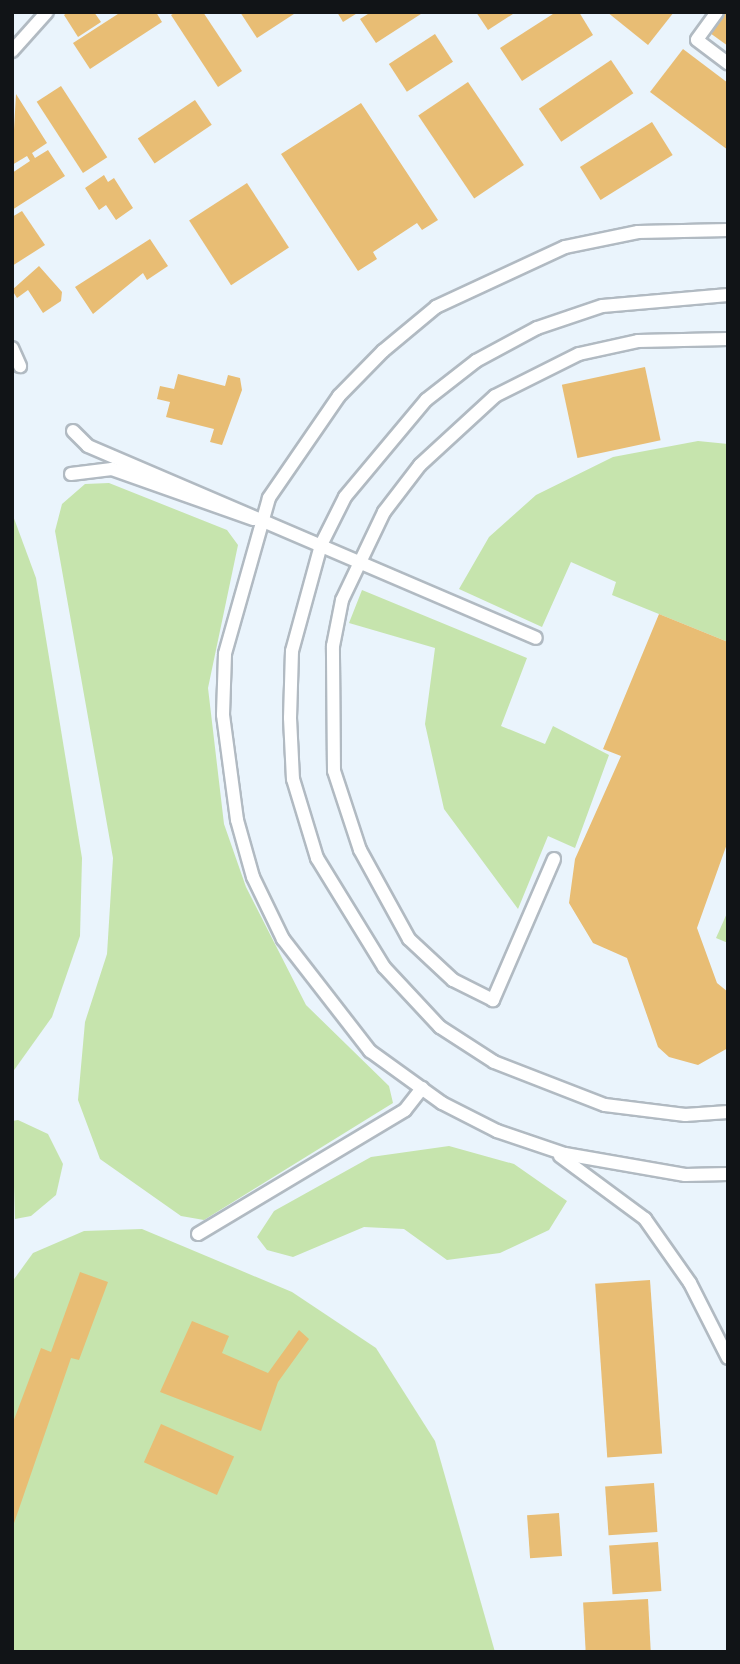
<!DOCTYPE html>
<html>
<head>
<meta charset="utf-8">
<style>
	body { margin:0 }
	#map { position:relative; width:740px; height:1664px; overflow:hidden; background:#eaf4fc; font-family:"Sofia Sans Condensed",sans-serif }
	div>[style] { position:absolute }
	[style*='--x'] { left:calc(var(--x)*1px); top:calc(var(--y)*1px); width:calc(var(--w)*1px); rotate:calc(var(--a)*1deg) }
	.green>* { inset:0; background:#c6e4ad }
	.building>* { inset:0; background:#e8bd74; transform-origin:0 0 }
	.roads { filter:drop-shadow(2px 0 #b1bac2) drop-shadow(-2px 0 #b1bac2) drop-shadow(0 2px #b1bac2) drop-shadow(0 -2px #b1bac2) }
	.minor>* { height:12px; margin:-6px; padding:0 6px; transform-origin:6px; border-radius:6px; background:#fff }
	span { translate:-50% -50%; white-space:nowrap; text-align:center; line-height:1.15; -webkit-text-stroke:7px #fff; paint-order:stroke }
	.frame { position:absolute; inset:0; border:14px solid #111417; pointer-events:none }
</style>
</head>
<body>
<div id="map">
	<div class="green">
		<div style="clip-path:polygon(698px 441px,728px 444px,728px 642px,612px 595px,616px 582px,571px 562px,542px 627px,459px 589px,489px 537px,536px 495px,613px 457px)"></div>
		<div style="clip-path:polygon(109px 483px,227px 530px,238px 545px,208px 688px,224px 824px,246px 887px,306px 1005px,389px 1086px,393px 1103px,204px 1220px,181px 1216px,100px 1159px,78px 1100px,85px 1022px,107px 954px,113px 858px,55px 531px,62px 504px,85px 484px)"></div>
		<div style="clip-path:polygon(12px 513px,36px 578px,82px 858px,80px 936px,52px 1017px,12px 1073px)"></div>
		<div style="clip-path:polygon(362px 590px,527px 658px,501px 726px,545px 744px,553px 726px,609px 755px,575px 848px,548px 836px,518px 909px,444px 809px,425px 724px,435px 648px,349px 623px)"></div>
		<div style="clip-path:polygon(728px 911px,728px 943px,716px 938px)"></div>
		<div style="clip-path:polygon(18px 1120px,48px 1134px,63px 1164px,56px 1195px,31px 1216px,15px 1219px,12px 1121px)"></div>
		<div style="clip-path:polygon(449px 1146px,514px 1164px,567px 1201px,549px 1230px,500px 1253px,447px 1260px,404px 1229px,364px 1227px,293px 1257px,267px 1250px,257px 1237px,274px 1211px,371px 1157px)"></div>
		<div style="clip-path:polygon(142px 1229px,292px 1292px,376px 1348px,435px 1441px,495px 1652px,12px 1652px,12px 1282px,33px 1253px,84px 1231px)"></div>
	</div>
	<div class="building">
		<div style="clip-path:polygon(68px 12px,94px 12px,101px 22px,78px 37px,64px 15px)"></div>
		<div style="clip-path:polygon(121px 12px,156px 12px,162px 22px,90px 69px,73px 43px)"></div>
		<div style="clip-path:polygon(176px 12px,203px 12px,242px 71px,218px 87px,171px 15px)"></div>
		<div style="clip-path:polygon(240px 12px,297px 12px,257px 38px)"></div>
		<div style="clip-path:polygon(337px 12px,359px 12px,343px 22px)"></div>
		<div style="clip-path:polygon(371px 12px,424px 12px,376px 43px,360px 19px)"></div>
		<div style="clip-path:polygon(476px 12px,516px 12px,488px 30px)"></div>
		<div style="clip-path:polygon(556px 12px,579px 12px,593px 35px,522px 81px,500px 48px)"></div>
		<div style="clip-path:polygon(607px 12px,674px 12px,648px 45px)"></div>
		<div style="clip-path:polygon(726px 12px,728px 12px,728px 46px,710px 33px)"></div>
		<div style="left:435px;top:34px;width:33px;height:55px;rotate:57deg"></div>
		<div style="clip-path:polygon(683px 49px,728px 83px,728px 150px,650px 92px)"></div>
		<div style="left:611px;top:60px;width:40px;height:87px;rotate:56deg"></div>
		<div style="left:468px;top:82px;width:100px;height:60px;rotate:56deg"></div>
		<div style="left:61px;top:86px;width:85px;height:29px;rotate:57deg"></div>
		<div style="clip-path:polygon(16px 94px,47px 143px,32px 153px,35px 158px,48px 150px,65px 176px,12px 210px,12px 173px,30px 161px,27px 156px,12px 165px)"></div>
		<div style="left:195px;top:100px;width:30px;height:69px;rotate:56deg"></div>
		<div style="clip-path:polygon(361px 103px,438px 220px,422px 230px,417px 223px,373px 252px,377px 259px,358px 271px,281px 154px)"></div>
		<div style="left:652px;top:122px;width:39px;height:85px;rotate:58deg"></div>
		<div style="clip-path:polygon(104px 175px,108px 182px,114px 178px,133px 208px,116px 220px,106px 205px,99px 210px,85px 188px)"></div>
		<div style="left:247px;top:183px;width:77px;height:69px;rotate:57deg"></div>
		<div style="clip-path:polygon(22px 211px,45px 245px,12px 266px,12px 217px)"></div>
		<div style="clip-path:polygon(150px 239px,168px 266px,147px 280px,143px 273px,93px 314px,75px 287px)"></div>
		<div style="clip-path:polygon(39px 266px,62px 292px,61px 301px,43px 313px,28px 290px,17px 298px,12px 290px)"></div>
		<div style="left:645px;top:367px;width:75px;height:85px;rotate:78deg"></div>
		<div style="clip-path:polygon(178px 374px,225px 386px,228px 375px,240px 378px,242px 390px,222px 445px,210px 442px,214px 429px,166px 417px,170px 402px,157px 399px,160px 386px,174px 389px)"></div>
		<div style="clip-path:polygon(659px 614px,728px 642px,728px 841px,697px 928px,717px 983px,728px 992px,728px 1048px,698px 1065px,669px 1057px,658px 1047px,627px 958px,593px 943px,569px 903px,575px 859px,621px 756px,603px 749px)"></div>
		<div style="clip-path:polygon(80px 1272px,108px 1282px,79px 1360px,71px 1358px,12px 1529px,12px 1425px,41px 1348px,51px 1352px)"></div>
		<div style="left:650px;top:1280px;width:174px;height:55px;rotate:86deg"></div>
		<div style="clip-path:polygon(192px 1321px,229px 1336px,222px 1353px,268px 1373px,299px 1330px,309px 1339px,278px 1382px,261px 1431px,160px 1392px)"></div>
		<div style="left:161px;top:1424px;width:80px;height:42px;rotate:24deg"></div>
		<div style="left:654px;top:1483px;width:49px;height:49px;rotate:86deg"></div>
		<div style="left:559px;top:1513px;width:43px;height:32px;rotate:86deg"></div>
		<div style="left:658px;top:1542px;width:49px;height:49px;rotate:86deg"></div>
		<div style="left:648px;top:1599px;width:53px;height:65px;rotate:87deg"></div>
	</div>
	<div class="roads">
		<div class="minor">
			<div style="--x:717;--y:12;--w:34;--a:126"></div>
			<div style="--x:697;--y:40;--w:39;--a:37"></div>
			<div style="--x:12;--y:51;--w:52;--a:-48.1"></div>
			<div style="--x:728;--y:230;--w:90;--a:178.7"></div>
			<div style="--x:638;--y:232;--w:75;--a:168.4"></div>
			<div style="--x:565;--y:247;--w:142;--a:155.1"></div>
			<div style="--x:436;--y:307;--w:69;--a:140.3"></div>
			<div style="--x:383;--y:351;--w:63;--a:134.4"></div>
			<div style="--x:339;--y:396;--w:124;--a:124.5"></div>
			<div style="--x:269;--y:498;--w:162;--a:105.8"></div>
			<div style="--x:225;--y:654;--w:61;--a:91.9"></div>
			<div style="--x:223;--y:715;--w:106;--a:82.4"></div>
			<div style="--x:237;--y:820;--w:59;--a:74.3"></div>
			<div style="--x:253;--y:877;--w:69;--a:64.2"></div>
			<div style="--x:283;--y:939;--w:142;--a:52.2"></div>
			<div style="--x:370;--y:1051;--w:89;--a:35.8"></div>
			<div style="--x:442;--y:1103;--w:62;--a:27"></div>
			<div style="--x:497;--y:1131;--w:72;--a:18.7"></div>
			<div style="--x:565;--y:1154;--w:122;--a:9.9"></div>
			<div style="--x:685;--y:1175;--w:43;--a:-1.3"></div>
			<div style="--x:728;--y:295;--w:126;--a:175"></div>
			<div style="--x:602;--y:306;--w:69;--a:161.3"></div>
			<div style="--x:537;--y:328;--w:69;--a:151.6"></div>
			<div style="--x:476;--y:361;--w:63;--a:142"></div>
			<div style="--x:426;--y:400;--w:126;--a:129.9"></div>
			<div style="--x:345;--y:497;--w:54;--a:116.6"></div>
			<div style="--x:321;--y:545;--w:110;--a:105.3"></div>
			<div style="--x:292;--y:651;--w:67;--a:91.7"></div>
			<div style="--x:290;--y:718;--w:61;--a:87.2"></div>
			<div style="--x:293;--y:779;--w:83;--a:73.1"></div>
			<div style="--x:317;--y:858;--w:128;--a:58.4"></div>
			<div style="--x:384;--y:967;--w:82;--a:47"></div>
			<div style="--x:440;--y:1027;--w:64;--a:32.9"></div>
			<div style="--x:494;--y:1062;--w:119;--a:21.2"></div>
			<div style="--x:605;--y:1105;--w:81;--a:7.1"></div>
			<div style="--x:685;--y:1115;--w:43;--a:-4"></div>
			<div style="--x:12;--y:348;--w:20;--a:66"></div>
			<div style="--x:73;--y:431;--w:21;--a:45"></div>
			<div style="--x:88;--y:446;--w:487;--a:23.2"></div>
			<div style="--x:71;--y:474;--w:41;--a:-7"></div>
			<div style="--x:112;--y:469;--w:150;--a:19.5"></div>
			<div style="--x:554;--y:859;--w:154;--a:113.4"></div>
			<div style="--x:493;--y:1000;--w:45;--a:-153.4"></div>
			<div style="--x:453;--y:980;--w:60;--a:-137"></div>
			<div style="--x:409;--y:939;--w:102;--a:-118.8"></div>
			<div style="--x:360;--y:850;--w:83;--a:-108.2"></div>
			<div style="--x:334;--y:771;--w:125;--a:-90.5"></div>
			<div style="--x:333;--y:646;--w:47;--a:-78.9"></div>
			<div style="--x:342;--y:600;--w:98;--a:-64.5"></div>
			<div style="--x:384;--y:512;--w:59;--a:-52.5"></div>
			<div style="--x:420;--y:465;--w:102;--a:-42.6"></div>
			<div style="--x:495;--y:396;--w:94;--a:-26.6"></div>
			<div style="--x:579;--y:354;--w:60;--a:-12.4"></div>
			<div style="--x:638;--y:341;--w:90;--a:-1.3"></div>
			<div style="--x:560;--y:1156;--w:106;--a:36.5"></div>
			<div style="--x:645;--y:1219;--w:78;--a:54.9"></div>
			<div style="--x:690;--y:1283;--w:84;--a:63.1"></div>
			<div style="--x:198;--y:1234;--w:241;--a:-30.9"></div>
			<div style="--x:405;--y:1110;--w:28;--a:-52"></div>
		</div>
	</div>
	<div class="frame"></div>
</div>
</body>
</html>
